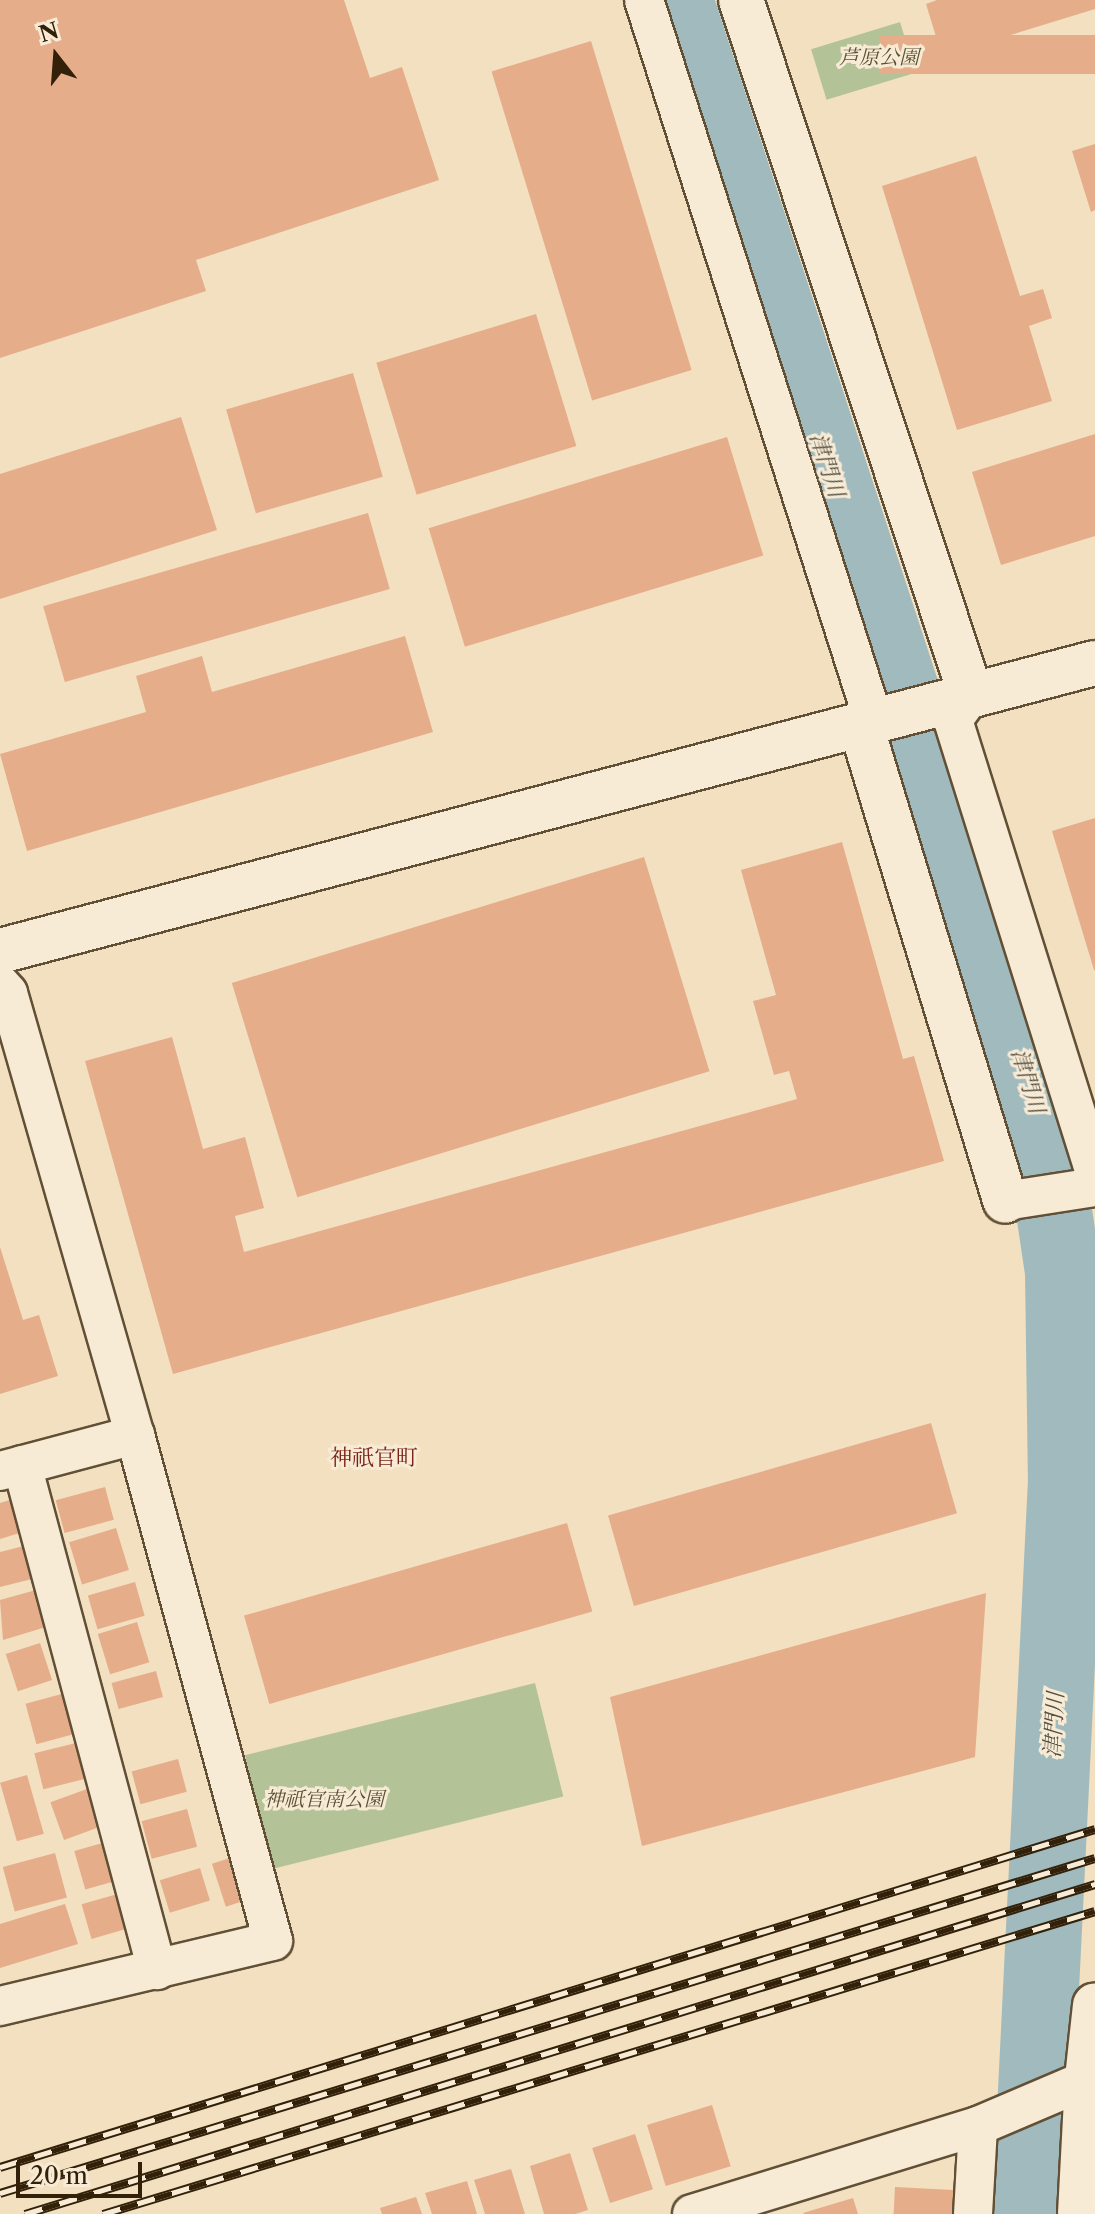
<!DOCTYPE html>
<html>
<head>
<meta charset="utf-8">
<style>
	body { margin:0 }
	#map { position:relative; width:1095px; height:2214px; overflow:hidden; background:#f2e0c0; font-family:"Libre Caslon Text","Noto Serif JP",serif }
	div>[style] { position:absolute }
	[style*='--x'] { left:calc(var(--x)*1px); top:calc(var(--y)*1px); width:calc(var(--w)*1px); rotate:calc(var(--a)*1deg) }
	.green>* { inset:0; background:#b4c397; transform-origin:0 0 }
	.river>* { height:76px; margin:-38px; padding:0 38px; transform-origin:38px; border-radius:38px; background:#a0babd }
	.building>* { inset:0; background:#e5ad8a; transform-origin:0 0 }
	.roads { filter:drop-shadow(2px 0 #625036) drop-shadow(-2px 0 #625036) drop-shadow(0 2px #625036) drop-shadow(0 -2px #625036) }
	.street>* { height:38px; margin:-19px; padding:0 19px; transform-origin:19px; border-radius:19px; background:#f7ebd6 }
	.secondary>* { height:44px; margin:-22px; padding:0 22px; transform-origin:22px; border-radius:22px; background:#f7ebd6 }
	.rail>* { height:9px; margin-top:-4.5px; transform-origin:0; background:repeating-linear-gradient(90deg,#f7ebd6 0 18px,#322008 0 36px); box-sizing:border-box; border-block:2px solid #322008 }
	span { translate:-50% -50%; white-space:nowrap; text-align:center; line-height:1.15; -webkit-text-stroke:6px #f7ebd6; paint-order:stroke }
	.park-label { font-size:20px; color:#595133; font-style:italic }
	.water-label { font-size:22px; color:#534e3e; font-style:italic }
	.neighbourhood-label { font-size:22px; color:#7a1f14 }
	.north { position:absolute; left:16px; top:16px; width:80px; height:80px; -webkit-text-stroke:6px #f7ebd6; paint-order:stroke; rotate:343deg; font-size:22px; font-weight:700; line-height:32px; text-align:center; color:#322008 }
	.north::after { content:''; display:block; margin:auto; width:28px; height:36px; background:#322008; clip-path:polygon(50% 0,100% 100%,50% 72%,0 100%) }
	.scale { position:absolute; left:16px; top:2162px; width:126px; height:36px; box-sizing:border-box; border:4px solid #322008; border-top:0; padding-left:10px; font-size:24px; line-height:28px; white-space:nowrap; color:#322008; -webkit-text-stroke:6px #f7ebd6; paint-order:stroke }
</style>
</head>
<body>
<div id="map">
	<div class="green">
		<div style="left:900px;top:22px;width:53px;height:93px;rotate:73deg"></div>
		<div style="left:535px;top:1683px;width:117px;height:299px;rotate:76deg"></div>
	</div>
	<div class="river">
		<div style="--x:675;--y:0;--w:1169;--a:71.86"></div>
		<div style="--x:1039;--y:1111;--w:163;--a:81.5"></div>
		<div style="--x:1063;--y:1272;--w:208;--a:89.2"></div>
		<div style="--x:1066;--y:1480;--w:735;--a:92.81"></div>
	</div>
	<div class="building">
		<div style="clip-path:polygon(0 0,344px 0,370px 78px,402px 67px,439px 180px,196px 260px,206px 291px,0 358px)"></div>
		<div style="clip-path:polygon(937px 0,1095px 0,1095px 9px,942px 56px,926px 4px)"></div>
		<div style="left:1095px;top:35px;width:39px;height:215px;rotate:90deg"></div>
		<div style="left:591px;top:41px;width:344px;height:104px;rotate:73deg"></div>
		<div style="clip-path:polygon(1095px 144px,1095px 210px,1091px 212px,1072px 151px)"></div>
		<div style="clip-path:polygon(976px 156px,1020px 296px,1043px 289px,1052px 318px,1029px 326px,1052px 401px,957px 430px,882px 186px)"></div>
		<div style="left:536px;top:314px;width:138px;height:167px;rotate:73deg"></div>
		<div style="left:353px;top:373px;width:108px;height:132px;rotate:74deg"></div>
		<div style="clip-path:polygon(181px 417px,217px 530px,0 599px,0 474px)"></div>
		<div style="clip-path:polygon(1095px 434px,1095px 536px,1001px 565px,972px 472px)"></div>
		<div style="left:727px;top:437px;width:124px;height:312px;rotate:73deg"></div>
		<div style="left:368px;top:513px;width:79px;height:338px;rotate:74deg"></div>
		<div style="clip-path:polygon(405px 636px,433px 732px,27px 851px,0 754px,146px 712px,136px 676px,202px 656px,212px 692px)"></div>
		<div style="clip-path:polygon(1095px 818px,1095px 970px,1094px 970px,1052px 831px)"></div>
		<div style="clip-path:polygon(842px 842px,903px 1059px,914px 1056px,944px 1161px,173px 1374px,85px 1061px,172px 1037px,203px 1149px,245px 1137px,264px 1208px,235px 1216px,244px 1252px,797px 1099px,789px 1071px,774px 1075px,753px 1001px,776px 995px,741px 870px)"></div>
		<div style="left:644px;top:857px;width:224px;height:431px;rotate:73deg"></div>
		<div style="clip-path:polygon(0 1247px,23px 1320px,39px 1315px,58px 1376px,0 1394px)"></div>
		<div style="left:931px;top:1423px;width:94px;height:336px;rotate:74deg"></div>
		<div style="left:105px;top:1487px;width:34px;height:51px;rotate:75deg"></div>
		<div style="clip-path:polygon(13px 1499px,23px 1532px,0 1539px,0 1503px)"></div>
		<div style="left:567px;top:1523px;width:92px;height:336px;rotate:74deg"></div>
		<div style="left:116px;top:1528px;width:44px;height:49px;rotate:73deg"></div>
		<div style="clip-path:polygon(28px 1545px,36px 1578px,0 1587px,0 1552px)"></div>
		<div style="left:135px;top:1582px;width:35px;height:49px;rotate:74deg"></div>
		<div style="clip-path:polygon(36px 1590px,46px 1627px,3px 1640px,0 1600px)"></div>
		<div style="clip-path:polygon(986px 1593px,975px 1757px,642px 1846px,610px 1697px)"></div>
		<div style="left:137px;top:1622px;width:42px;height:41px;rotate:73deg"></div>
		<div style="left:40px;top:1643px;width:39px;height:36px;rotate:72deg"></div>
		<div style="left:156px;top:1671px;width:27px;height:46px;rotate:75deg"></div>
		<div style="left:69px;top:1692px;width:42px;height:45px;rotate:75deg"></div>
		<div style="left:80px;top:1742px;width:37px;height:47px;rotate:76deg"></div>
		<div style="left:178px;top:1759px;width:34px;height:48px;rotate:75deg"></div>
		<div style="left:27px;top:1775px;width:61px;height:28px;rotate:74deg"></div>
		<div style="left:87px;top:1789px;width:40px;height:39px;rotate:70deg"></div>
		<div style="left:187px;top:1809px;width:39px;height:47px;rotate:75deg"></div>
		<div style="left:106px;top:1842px;width:40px;height:33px;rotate:74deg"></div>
		<div style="left:55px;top:1853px;width:46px;height:54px;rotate:75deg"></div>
		<div style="left:230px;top:1858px;width:45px;height:19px;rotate:72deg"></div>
		<div style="left:200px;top:1868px;width:34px;height:42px;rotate:73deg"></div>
		<div style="left:121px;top:1893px;width:36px;height:41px;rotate:74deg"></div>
		<div style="clip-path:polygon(65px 1904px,78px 1944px,0 1968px,0 1924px)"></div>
		<div style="left:712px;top:2105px;width:64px;height:68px;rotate:73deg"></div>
		<div style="left:635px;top:2134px;width:58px;height:45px;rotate:72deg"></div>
		<div style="clip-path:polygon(570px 2153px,588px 2210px,575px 2214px,544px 2214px,530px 2166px)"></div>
		<div style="clip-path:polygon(511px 2169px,525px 2214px,485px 2214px,474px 2180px)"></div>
		<div style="clip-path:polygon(467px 2181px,477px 2214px,432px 2214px,425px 2193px)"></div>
		<div style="left:895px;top:2187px;width:63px;height:27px;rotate:3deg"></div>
		<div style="clip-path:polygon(416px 2197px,422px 2214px,382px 2214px,380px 2208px)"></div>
		<div style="clip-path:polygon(853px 2198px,858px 2214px,804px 2214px,803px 2213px)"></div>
	</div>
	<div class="roads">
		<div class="street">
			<div style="--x:644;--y:0;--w:758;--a:72.33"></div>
			<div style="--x:971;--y:695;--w:31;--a:126"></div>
			<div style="--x:953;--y:720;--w:474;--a:72.6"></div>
			<div style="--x:0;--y:984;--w:12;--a:48"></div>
			<div style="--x:8;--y:993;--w:460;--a:74"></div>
			<div style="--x:135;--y:1435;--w:524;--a:74.74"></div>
			<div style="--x:273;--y:1941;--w:281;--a:166.6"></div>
			<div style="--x:1005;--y:1201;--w:91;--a:-8.8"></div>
			<div style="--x:22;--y:1465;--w:523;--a:75.03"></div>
			<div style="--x:0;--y:1471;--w:140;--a:-14.9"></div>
			<div style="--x:692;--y:2214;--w:299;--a:-17.1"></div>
			<div style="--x:978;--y:2126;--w:127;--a:-23.1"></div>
			<div style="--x:973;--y:2214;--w:88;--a:-86.7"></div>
		</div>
		<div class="secondary">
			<div style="--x:741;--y:0;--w:732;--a:71.69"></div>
			<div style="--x:861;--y:726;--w:496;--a:73.1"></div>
			<div style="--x:0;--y:951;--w:1132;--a:-14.74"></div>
			<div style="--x:1080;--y:2214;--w:135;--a:-87"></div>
			<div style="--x:1087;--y:2079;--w:74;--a:-83.8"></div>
		</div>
	</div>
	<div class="rail">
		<div style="--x:0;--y:2167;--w:1146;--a:-17.15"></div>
		<div style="--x:0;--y:2193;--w:1145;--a:-17.01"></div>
		<div style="--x:25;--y:2214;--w:1120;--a:-17.14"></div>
		<div style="--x:103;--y:2214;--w:1037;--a:-16.98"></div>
	</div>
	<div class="park-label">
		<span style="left:879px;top:57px">芦原公園</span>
		<span style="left:324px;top:1799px">神祇官南公園</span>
	</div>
	<div class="water-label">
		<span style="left:827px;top:465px;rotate:72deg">津門川</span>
		<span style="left:1028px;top:1081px;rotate:73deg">津門川</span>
		<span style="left:1054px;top:1725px;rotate:-87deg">津門川</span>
	</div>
	<div class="neighbourhood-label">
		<span style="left:374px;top:1458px">神祇官町</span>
	</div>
	<div class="north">N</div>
	<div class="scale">20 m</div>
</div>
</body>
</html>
